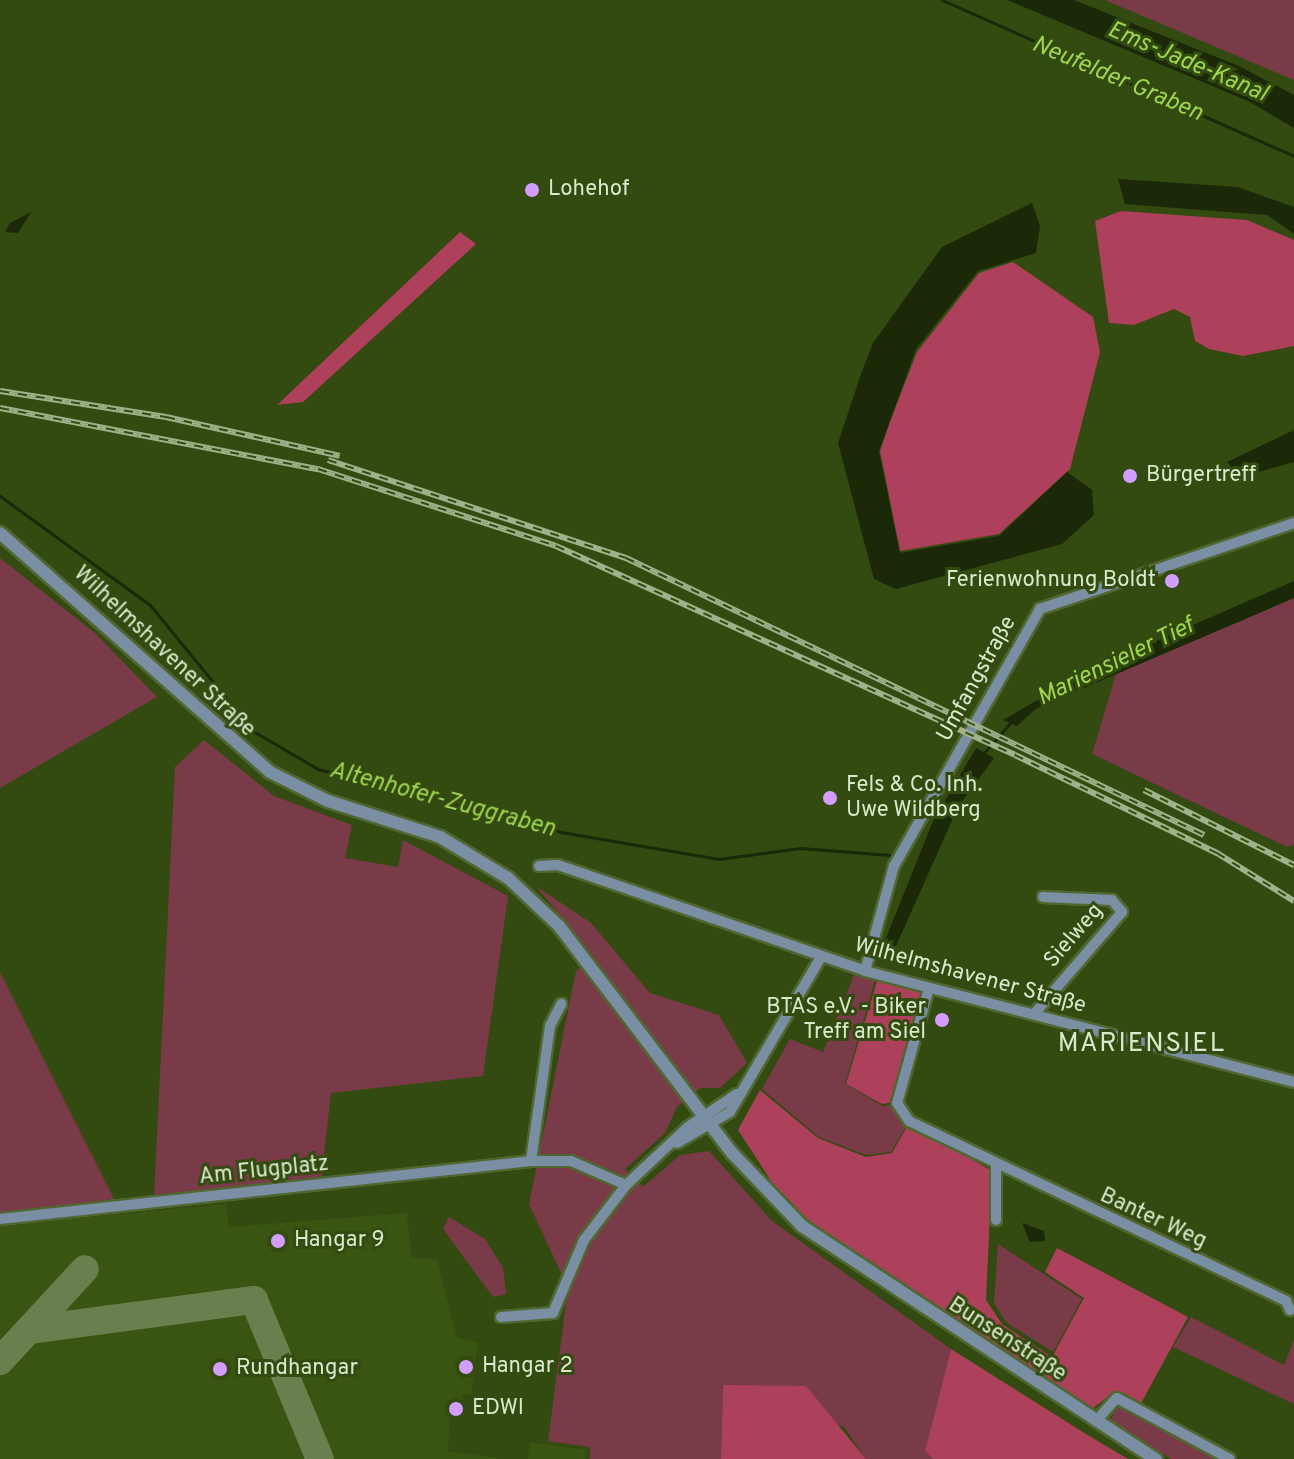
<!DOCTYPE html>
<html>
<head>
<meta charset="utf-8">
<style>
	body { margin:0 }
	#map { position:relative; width:1294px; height:1459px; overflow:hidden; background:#334a10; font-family:Overpass,sans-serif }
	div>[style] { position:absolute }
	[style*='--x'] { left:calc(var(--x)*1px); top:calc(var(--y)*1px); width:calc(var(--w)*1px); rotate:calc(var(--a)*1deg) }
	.built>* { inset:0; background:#3a5411 }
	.green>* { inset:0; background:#793b47 }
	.forest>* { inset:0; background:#ad405a }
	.water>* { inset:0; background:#1b2908 }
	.stream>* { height:3px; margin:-1.5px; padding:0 1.5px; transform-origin:1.5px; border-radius:1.5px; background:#1b2908 }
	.taxiway>* { height:28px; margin:-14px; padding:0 14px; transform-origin:14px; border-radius:14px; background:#6a7e4e }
	.roads { filter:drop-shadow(2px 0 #516732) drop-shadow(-2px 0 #516732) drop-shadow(0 2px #516732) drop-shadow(0 -2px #516732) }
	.minor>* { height:10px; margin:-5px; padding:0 5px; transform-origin:5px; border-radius:5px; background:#7a8fa3 }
	.tertiary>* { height:12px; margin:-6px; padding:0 6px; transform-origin:6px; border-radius:6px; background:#7a8fa3 }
	.rail>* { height:6px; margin-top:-3px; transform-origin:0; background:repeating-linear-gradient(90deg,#334a10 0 9px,#a1b28b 0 18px); box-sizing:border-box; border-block:2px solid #a1b28b }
	.dots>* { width:22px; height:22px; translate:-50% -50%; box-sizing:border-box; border:4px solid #334a10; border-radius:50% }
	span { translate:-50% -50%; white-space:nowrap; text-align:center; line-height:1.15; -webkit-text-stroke:6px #334a10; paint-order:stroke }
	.poi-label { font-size:22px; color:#dae9cb }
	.left { translate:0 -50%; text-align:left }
	.right { translate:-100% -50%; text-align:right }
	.street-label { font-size:22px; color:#dae9cb }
	.water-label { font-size:24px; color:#9ed64f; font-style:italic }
	.quarter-label { font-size:26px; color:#dae9cb; letter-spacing:2px }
</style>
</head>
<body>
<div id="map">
	<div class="built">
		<div style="clip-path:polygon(226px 1204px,229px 1227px,407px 1213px,411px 1257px,437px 1260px,457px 1337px,478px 1343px,471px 1394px,463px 1394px,461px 1415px,450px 1415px,448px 1451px,503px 1459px,0 1459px,0 1225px)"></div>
		<div style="clip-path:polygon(530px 1442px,586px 1450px,585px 1459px,528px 1459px)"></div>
	</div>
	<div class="green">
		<div style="clip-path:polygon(1105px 0,1294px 0,1294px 80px)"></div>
		<div style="clip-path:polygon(0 558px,95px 633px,157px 697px,0 788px)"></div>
		<div style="clip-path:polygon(1294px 598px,1294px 844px,1287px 847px,1092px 754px,1116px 674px)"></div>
		<div style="clip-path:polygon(204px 740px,274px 796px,352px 825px,345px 858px,398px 867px,403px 840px,508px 896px,483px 1076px,331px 1093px,321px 1181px,154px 1197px,175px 767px)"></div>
		<div style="clip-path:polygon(536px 886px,591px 923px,650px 993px,719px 1015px,747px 1063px,720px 1088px,700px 1088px,677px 1107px,665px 1133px,625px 1169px,643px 1187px,680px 1155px,709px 1151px,772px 1221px,951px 1349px,925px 1451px,933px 1459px,866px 1459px,844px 1427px,723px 1385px,721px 1459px,590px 1459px,590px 1447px,548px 1441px,568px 1288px,529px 1204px,576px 971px,594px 957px)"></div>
		<div style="clip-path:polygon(856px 970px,876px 977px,845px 1084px,883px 1106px,896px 1104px,908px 1123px,891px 1152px,866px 1155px,819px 1137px,762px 1089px,790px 1039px,823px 1052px)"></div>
		<div style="clip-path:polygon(0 972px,114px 1199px,0 1213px)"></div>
		<div style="clip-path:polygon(449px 1217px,485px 1239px,503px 1268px,506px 1294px,493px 1297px,443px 1229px)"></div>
		<div style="clip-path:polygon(998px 1244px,1082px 1299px,1053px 1352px,1006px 1322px,994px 1303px)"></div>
		<div style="clip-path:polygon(1191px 1317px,1284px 1365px,1294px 1340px,1294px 1404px,1173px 1347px)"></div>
		<div style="clip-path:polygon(1142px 1405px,1237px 1459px,1171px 1459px,1110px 1420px,1118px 1406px)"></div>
	</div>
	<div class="forest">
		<div style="clip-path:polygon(1121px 211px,1247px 220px,1294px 240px,1294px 346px,1243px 356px,1209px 349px,1195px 341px,1190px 317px,1174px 309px,1134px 325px,1109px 323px,1095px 221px)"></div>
		<div style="clip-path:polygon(460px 232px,476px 244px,303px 402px,277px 405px)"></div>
		<div style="clip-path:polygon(1013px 262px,1093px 317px,1100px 352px,1070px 469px,999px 534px,900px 551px,880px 451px,890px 422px,917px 352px,979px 273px)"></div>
		<div style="clip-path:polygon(878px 978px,926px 992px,895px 1102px,882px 1104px,846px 1084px)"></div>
		<div style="clip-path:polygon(760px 1090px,818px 1138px,866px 1157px,892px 1153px,909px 1123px,992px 1171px,986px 1300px,1002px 1324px,1052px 1357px,1084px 1298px,1045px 1272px,1057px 1248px,1188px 1317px,1139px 1407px,1114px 1392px,1092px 1409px,831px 1245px,773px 1184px,738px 1130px)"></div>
		<div style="clip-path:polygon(951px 1349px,1086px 1434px,1128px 1459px,933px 1459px,925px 1451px)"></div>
		<div style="clip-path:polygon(723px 1385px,806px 1386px,866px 1459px,721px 1459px)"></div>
	</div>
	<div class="water">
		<div style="clip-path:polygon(1007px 0,1074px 0,1239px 66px,1294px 95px,1294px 128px,1248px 101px)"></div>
		<div style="clip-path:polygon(1118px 179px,1238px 187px,1294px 207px,1294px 234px,1267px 215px,1125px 204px)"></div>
		<div style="clip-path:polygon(1032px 203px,1040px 226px,1036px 253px,978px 271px,916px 349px,879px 451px,900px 553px,999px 536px,1067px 472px,1092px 490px,1094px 515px,1062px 544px,896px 589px,874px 579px,838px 443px,862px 371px,873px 343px,942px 247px)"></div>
		<div style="clip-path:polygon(31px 212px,18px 233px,5px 232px,10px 223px)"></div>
		<div style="clip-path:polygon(1294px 430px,1294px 462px,1241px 477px,1227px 462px)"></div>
		<div style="clip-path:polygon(1294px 581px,1294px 598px,1037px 708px,1017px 726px,1003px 720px,1090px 670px)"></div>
		<div style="clip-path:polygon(976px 748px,994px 758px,958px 807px,896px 946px,884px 943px,933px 821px)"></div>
		<div style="clip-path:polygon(1022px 1223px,1044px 1231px,1045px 1241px,1030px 1242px)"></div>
	</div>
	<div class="stream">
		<div style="--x:942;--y:0;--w:385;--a:23.9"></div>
		<div style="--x:0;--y:496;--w:185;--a:36"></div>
		<div style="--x:150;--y:605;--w:163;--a:50.7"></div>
		<div style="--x:253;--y:731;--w:75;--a:30.3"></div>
		<div style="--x:318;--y:769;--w:251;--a:14.5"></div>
		<div style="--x:561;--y:832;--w:160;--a:9.7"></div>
		<div style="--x:719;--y:859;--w:82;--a:-7.7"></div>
		<div style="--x:800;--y:848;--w:90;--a:4.4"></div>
		<div style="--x:982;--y:755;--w:44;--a:-48.7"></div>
		<div style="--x:886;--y:954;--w:14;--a:-69"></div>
	</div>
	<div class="taxiway">
		<div style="--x:29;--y:1330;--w:227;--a:-7.6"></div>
		<div style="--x:254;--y:1300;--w:172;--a:67.5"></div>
		<div style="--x:0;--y:1361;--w:125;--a:-47.3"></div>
	</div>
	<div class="roads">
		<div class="minor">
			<div style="--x:539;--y:866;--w:19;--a:-3"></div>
			<div style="--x:558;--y:865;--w:325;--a:19"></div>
			<div style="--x:865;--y:971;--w:443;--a:14.5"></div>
			<div style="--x:865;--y:971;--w:109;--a:-74.6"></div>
			<div style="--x:894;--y:866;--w:296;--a:-60.4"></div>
			<div style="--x:1040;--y:609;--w:268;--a:-18.7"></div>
			<div style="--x:929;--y:988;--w:119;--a:105.5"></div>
			<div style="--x:897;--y:1103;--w:22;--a:56"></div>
			<div style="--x:909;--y:1121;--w:418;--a:25.5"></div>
			<div style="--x:1286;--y:1301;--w:10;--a:66"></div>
			<div style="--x:1034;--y:1014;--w:135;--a:-49.2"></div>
			<div style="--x:1122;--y:912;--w:16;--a:-130"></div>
			<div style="--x:1112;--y:900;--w:69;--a:-177.5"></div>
			<div style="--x:677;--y:1143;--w:61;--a:-30.3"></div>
			<div style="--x:730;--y:1112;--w:180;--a:-59.6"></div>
			<div style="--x:531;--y:1161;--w:136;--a:-82"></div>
			<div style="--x:550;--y:1026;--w:25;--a:-63"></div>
			<div style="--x:996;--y:1166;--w:54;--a:90"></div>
			<div style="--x:0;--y:1219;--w:534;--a:-6.23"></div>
			<div style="--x:531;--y:1161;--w:40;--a:0"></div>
			<div style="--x:571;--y:1161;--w:60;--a:23.6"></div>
			<div style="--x:501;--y:1317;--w:52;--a:-4.4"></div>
			<div style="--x:553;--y:1313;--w:79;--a:-67"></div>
			<div style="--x:584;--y:1240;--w:69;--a:-52.6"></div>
			<div style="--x:626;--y:1185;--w:85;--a:-43.1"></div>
			<div style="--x:688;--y:1127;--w:59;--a:-34"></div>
			<div style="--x:1096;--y:1421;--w:31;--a:-48"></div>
			<div style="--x:1117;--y:1398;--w:128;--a:28.4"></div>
		</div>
		<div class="tertiary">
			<div style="--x:0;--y:533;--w:361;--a:41.5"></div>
			<div style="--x:270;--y:772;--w:65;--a:26.6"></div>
			<div style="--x:328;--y:801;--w:118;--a:17.8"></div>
			<div style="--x:440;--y:837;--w:79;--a:31.1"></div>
			<div style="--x:508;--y:878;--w:70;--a:43.3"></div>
			<div style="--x:559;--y:926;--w:287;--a:52.7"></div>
			<div style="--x:733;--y:1154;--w:100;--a:46.2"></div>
			<div style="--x:802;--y:1226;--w:424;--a:33.4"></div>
		</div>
	</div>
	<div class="rail">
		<div style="--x:0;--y:391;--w:168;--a:8.9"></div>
		<div style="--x:166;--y:417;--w:178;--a:12.6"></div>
		<div style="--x:0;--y:408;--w:324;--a:10.9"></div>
		<div style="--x:318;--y:469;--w:250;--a:17.9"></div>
		<div style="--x:556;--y:546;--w:504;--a:24.48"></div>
		<div style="--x:1015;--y:755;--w:225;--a:25.9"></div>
		<div style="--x:1217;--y:853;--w:91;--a:31.9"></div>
		<div style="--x:328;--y:460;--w:314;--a:18.2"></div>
		<div style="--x:626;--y:558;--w:641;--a:25.61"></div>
		<div style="--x:1144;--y:790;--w:168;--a:26.6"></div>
	</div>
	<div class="dots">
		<div style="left:532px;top:190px;background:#d29dfd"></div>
		<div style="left:1130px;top:476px;background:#d29dfd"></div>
		<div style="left:1172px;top:581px;background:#d29dfd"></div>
		<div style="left:830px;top:798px;background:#d29dfd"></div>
		<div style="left:942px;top:1020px;background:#d29dfd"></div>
		<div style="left:278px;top:1241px;background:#d29dfd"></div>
		<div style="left:466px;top:1367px;background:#d29dfd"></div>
		<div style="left:220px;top:1369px;background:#d29dfd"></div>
		<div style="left:456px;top:1409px;background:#d29dfd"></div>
	</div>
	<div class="poi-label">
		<span class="left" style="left:548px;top:190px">Lohehof</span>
		<span class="left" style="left:1146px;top:476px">Bürgertreff</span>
		<span class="right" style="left:1156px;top:581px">Ferienwohnung Boldt</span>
		<span class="left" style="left:846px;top:798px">Fels &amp; Co. Inh.<br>Uwe Wildberg</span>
		<span class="right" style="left:926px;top:1020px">BTAS e.V. - Biker<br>Treff am Siel</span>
		<span class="left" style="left:294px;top:1241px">Hangar 9</span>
		<span class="left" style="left:482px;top:1367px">Hangar 2</span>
		<span class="left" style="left:236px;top:1369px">Rundhangar</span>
		<span class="left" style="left:472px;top:1409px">EDWI</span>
	</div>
	<div class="street-label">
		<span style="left:164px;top:652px;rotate:43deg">Wilhelmshavener Straße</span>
		<span style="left:977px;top:679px;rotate:-61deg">Umfangstraße</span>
		<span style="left:1074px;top:936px;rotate:-49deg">Sielweg</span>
		<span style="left:970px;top:976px;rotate:15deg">Wilhelmshavener Straße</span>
		<span style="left:264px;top:1171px;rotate:-6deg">Am Flugplatz</span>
		<span style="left:1153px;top:1219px;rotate:25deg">Banter Weg</span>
		<span style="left:1007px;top:1340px;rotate:33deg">Bunsenstraße</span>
	</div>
	<div class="water-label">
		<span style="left:1187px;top:63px;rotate:23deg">Ems-Jade-Kanal</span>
		<span style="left:1117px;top:80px;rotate:23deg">Neufelder Graben</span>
		<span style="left:1116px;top:663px;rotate:-26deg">Mariensieler Tief</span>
		<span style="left:442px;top:801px;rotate:15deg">Altenhofer-Zuggraben</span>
	</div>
	<div class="quarter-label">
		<span style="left:1142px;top:1045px">MARIENSIEL</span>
	</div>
</div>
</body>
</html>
